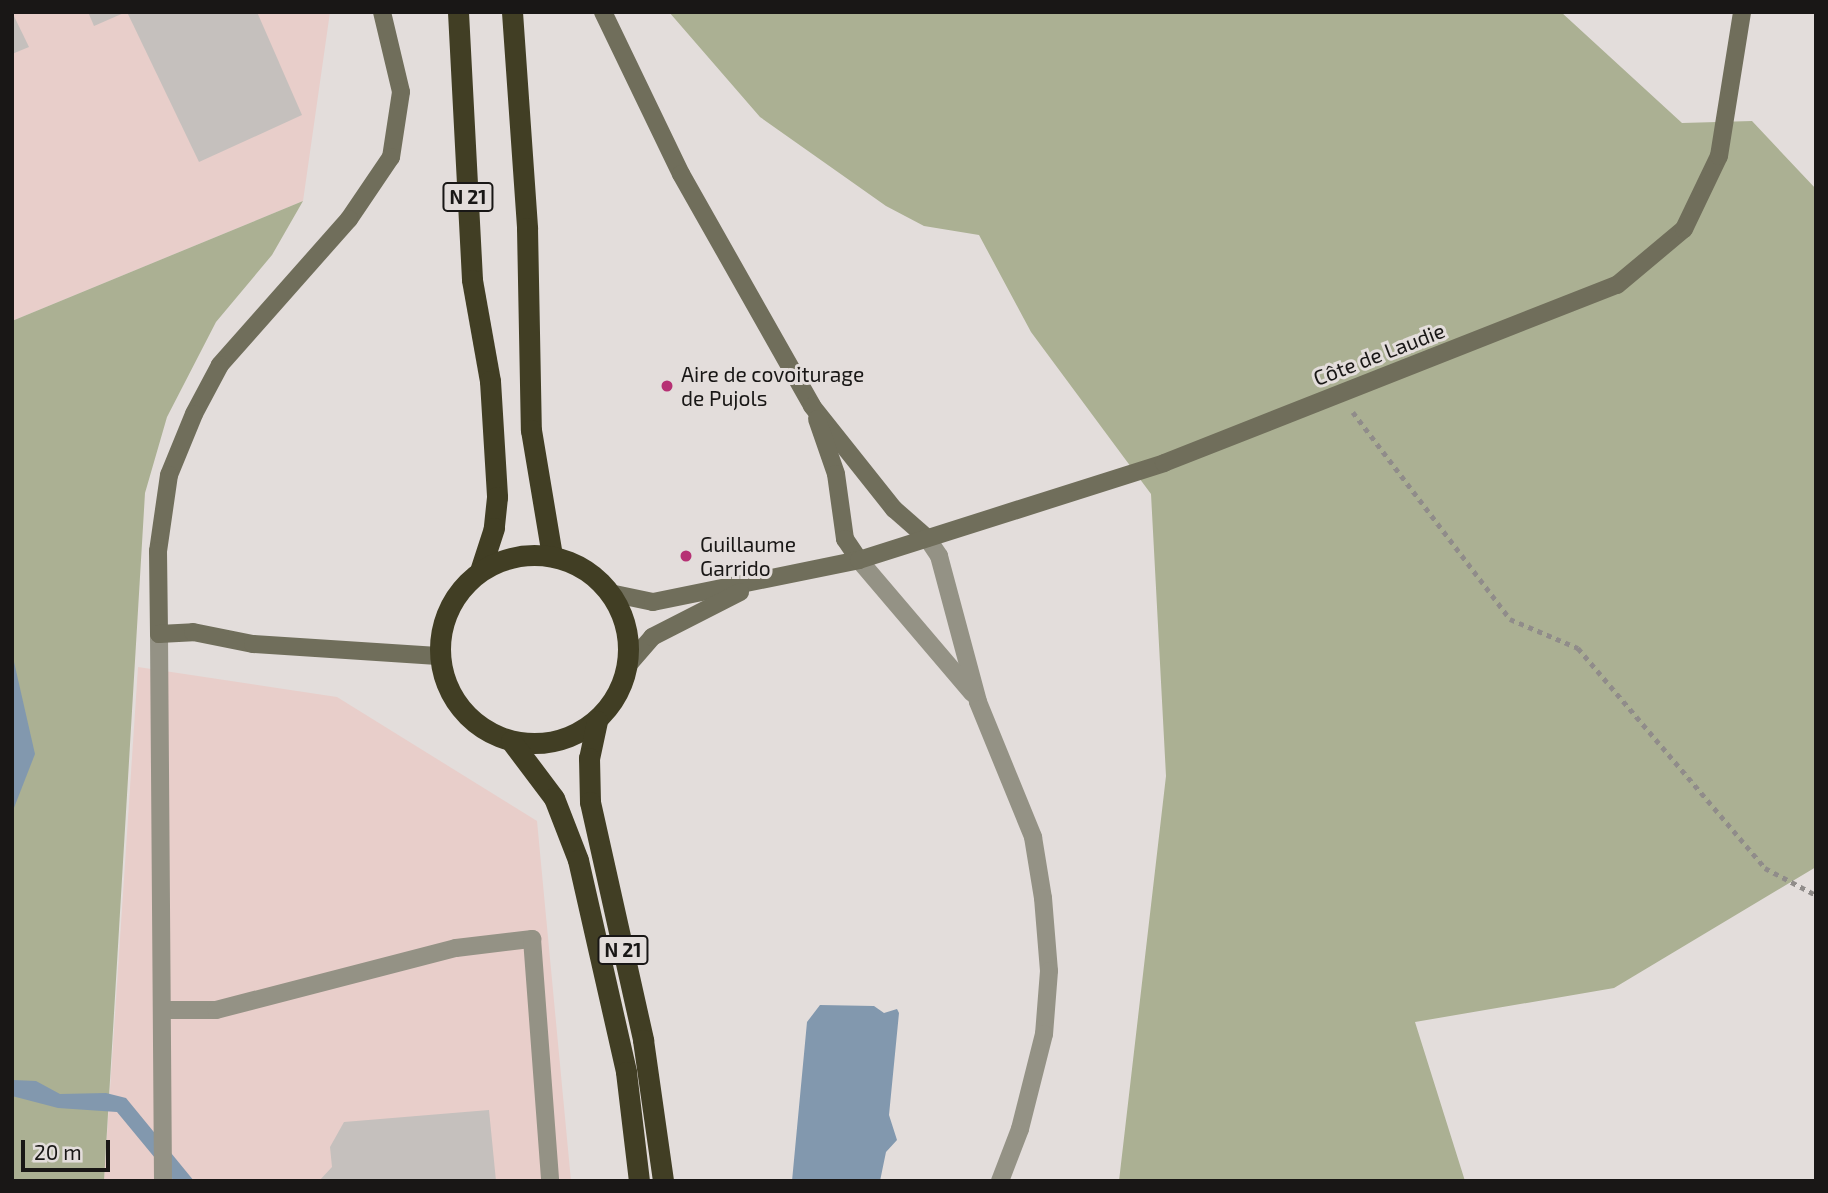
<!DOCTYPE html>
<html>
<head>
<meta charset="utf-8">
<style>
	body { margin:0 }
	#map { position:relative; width:1828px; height:1193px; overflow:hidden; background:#e3dddb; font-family:"Exo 2",sans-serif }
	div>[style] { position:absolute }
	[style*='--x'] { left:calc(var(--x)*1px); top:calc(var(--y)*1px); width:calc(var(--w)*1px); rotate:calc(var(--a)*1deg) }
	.industrial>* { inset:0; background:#e8ceca }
	.forest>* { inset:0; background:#abb093 }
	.water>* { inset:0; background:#8298ae }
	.building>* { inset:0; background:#c5c0bd }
	.path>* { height:4.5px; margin-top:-2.25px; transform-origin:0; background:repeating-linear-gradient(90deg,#908c8a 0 5px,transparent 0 10px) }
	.lane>* { height:18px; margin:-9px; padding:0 9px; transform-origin:9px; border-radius:9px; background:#949285 }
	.street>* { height:18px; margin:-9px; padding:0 9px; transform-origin:9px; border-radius:9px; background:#949285 }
	.secondary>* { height:18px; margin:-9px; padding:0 9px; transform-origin:9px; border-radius:9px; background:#706e5b }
	.highway>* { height:21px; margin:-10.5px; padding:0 10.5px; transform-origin:10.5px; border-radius:10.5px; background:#413e24 }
	.highway>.ring { margin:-10.5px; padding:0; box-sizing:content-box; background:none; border:21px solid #413e24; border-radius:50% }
	.dots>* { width:19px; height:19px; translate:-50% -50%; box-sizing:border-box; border:4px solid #e3dddb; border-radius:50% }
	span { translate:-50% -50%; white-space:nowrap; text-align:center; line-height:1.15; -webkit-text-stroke:6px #e3dddb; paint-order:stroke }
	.shield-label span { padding:2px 5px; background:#e3dddb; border:2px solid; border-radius:5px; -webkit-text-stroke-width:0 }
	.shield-label { font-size:19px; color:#191716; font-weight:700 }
	.street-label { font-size:21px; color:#191716 }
	.poi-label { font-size:21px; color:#191716 }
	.left { translate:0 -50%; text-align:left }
	.frame { position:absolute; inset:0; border:14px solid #191716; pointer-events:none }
	.scale { position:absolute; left:21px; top:1140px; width:89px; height:32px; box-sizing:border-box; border:4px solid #191716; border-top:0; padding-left:9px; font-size:21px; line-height:24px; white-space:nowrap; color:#191716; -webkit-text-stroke:5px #e3dddb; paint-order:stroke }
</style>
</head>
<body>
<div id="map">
	<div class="industrial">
		<div style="clip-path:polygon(12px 12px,330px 12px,303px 201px,12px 321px)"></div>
		<div style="clip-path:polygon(138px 667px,337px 697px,537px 821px,571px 1181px,104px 1181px)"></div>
	</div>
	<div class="forest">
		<div style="clip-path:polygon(669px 12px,1561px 12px,1682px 123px,1752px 121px,1816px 189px,1816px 867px,1614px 988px,1415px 1022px,1465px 1181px,1119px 1181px,1166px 776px,1151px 494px,1031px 332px,979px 235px,924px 226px,886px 206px,760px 117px)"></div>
		<div style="clip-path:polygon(303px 201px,272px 255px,216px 322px,167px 417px,145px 493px,104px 1181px,12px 1181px,12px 321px)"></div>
	</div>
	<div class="water">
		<div style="clip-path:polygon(12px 653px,35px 754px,12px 813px)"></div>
		<div style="clip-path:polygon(820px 1005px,874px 1006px,884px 1013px,897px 1009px,899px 1013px,889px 1115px,897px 1140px,886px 1152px,880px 1181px,792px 1181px,807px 1022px)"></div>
		<div style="clip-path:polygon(13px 1080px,36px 1081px,60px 1094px,106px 1093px,126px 1098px,194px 1181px,174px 1181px,117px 1112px,58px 1108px,12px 1096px)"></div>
	</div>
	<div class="building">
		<div style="clip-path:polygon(12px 12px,29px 47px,12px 54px)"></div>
		<div style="clip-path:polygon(88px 12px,126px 12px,94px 26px)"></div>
		<div style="clip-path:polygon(127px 12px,257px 12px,302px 115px,199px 162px)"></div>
		<div style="clip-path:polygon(489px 1110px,496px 1181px,319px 1181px,332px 1167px,330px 1147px,344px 1122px)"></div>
	</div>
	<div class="path">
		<div style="--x:1353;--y:412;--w:260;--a:52.8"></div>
		<div style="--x:1510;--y:619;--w:74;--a:23.1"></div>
		<div style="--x:1578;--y:648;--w:289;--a:49.6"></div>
		<div style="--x:1765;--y:868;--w:58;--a:27.9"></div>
	</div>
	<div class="lane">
		<div style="--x:165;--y:1010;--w:51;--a:0"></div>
		<div style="--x:216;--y:1010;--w:248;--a:-14.5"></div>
		<div style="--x:456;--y:948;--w:77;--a:-6.8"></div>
		<div style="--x:532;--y:939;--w:243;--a:85.7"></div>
	</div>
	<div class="street">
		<div style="--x:927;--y:538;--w:22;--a:56"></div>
		<div style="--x:939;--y:556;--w:151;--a:75"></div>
		<div style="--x:978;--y:702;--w:146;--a:67.8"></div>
		<div style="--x:1033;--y:837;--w:62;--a:80.7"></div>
		<div style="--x:1043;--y:898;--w:73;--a:85.3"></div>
		<div style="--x:1049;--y:971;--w:63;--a:94.5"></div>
		<div style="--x:1044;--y:1034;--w:98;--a:104.2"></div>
		<div style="--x:1020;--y:1129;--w:56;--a:111"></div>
		<div style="--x:859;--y:560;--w:175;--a:49.6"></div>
		<div style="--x:159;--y:634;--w:547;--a:89.58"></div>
	</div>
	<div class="secondary">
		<div style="--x:382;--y:12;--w:82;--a:76.6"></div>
		<div style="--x:401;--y:92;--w:66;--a:98.7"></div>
		<div style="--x:391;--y:157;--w:75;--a:124.1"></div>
		<div style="--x:349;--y:219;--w:195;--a:131.5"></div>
		<div style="--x:220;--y:365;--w:55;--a:118"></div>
		<div style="--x:194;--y:414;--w:66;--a:112.3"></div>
		<div style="--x:169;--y:475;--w:77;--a:98.2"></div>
		<div style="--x:158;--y:551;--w:83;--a:89.3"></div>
		<div style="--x:159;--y:634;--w:34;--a:-3"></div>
		<div style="--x:193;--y:632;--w:61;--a:11.3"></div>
		<div style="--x:253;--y:644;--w:185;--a:3.7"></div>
		<div style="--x:603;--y:12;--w:180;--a:64.3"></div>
		<div style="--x:681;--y:174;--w:266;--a:60.5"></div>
		<div style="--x:812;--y:406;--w:132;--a:51.5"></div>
		<div style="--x:894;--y:509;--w:44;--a:41.3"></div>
		<div style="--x:817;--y:419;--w:58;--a:70.9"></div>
		<div style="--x:836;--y:474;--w:66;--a:82.1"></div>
		<div style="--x:845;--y:539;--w:25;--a:56"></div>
		<div style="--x:610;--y:593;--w:44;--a:11.8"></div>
		<div style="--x:653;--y:602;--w:210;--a:-11.5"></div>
		<div style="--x:859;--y:560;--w:320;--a:-17.6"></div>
		<div style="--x:1164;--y:463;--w:487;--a:-21.5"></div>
		<div style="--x:1617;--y:285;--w:87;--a:-39.9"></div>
		<div style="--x:1684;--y:229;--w:81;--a:-64.4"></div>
		<div style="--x:1719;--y:156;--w:146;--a:-80.9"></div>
		<div style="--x:628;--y:665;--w:37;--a:-49"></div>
		<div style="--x:652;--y:637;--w:99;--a:-27.1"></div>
	</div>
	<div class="highway">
		<div style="--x:458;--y:12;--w:268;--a:87"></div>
		<div style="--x:472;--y:280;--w:103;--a:79.9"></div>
		<div style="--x:490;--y:381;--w:116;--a:86.5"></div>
		<div style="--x:497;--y:497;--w:31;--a:96"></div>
		<div style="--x:494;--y:528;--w:45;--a:108"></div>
		<div style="--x:512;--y:12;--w:217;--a:86"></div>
		<div style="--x:527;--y:228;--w:202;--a:88.9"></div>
		<div style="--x:531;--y:430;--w:128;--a:80.5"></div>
		<div class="ring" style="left:440px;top:555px;width:167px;height:167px"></div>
		<div style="--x:597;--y:721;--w:38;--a:102"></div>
		<div style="--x:589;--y:758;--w:44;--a:88.7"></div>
		<div style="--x:590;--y:802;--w:244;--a:77.4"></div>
		<div style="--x:643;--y:1040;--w:142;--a:81.9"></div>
		<div style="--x:511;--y:741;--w:71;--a:53"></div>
		<div style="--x:554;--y:798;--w:66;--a:68.8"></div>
		<div style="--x:578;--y:860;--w:217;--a:77.2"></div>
		<div style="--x:626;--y:1072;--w:110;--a:83.2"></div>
	</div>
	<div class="dots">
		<div style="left:667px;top:386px;background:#b63174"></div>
		<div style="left:686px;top:556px;background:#b63174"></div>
	</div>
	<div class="shield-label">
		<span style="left:468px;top:197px">N 21</span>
		<span style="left:623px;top:950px">N 21</span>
	</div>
	<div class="street-label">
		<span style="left:1379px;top:354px;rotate:-21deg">Côte de Laudie</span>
	</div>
	<div class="poi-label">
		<span class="left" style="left:681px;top:386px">Aire de covoiturage<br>de Pujols</span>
		<span class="left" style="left:700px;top:556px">Guillaume<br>Garrido</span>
	</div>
	<div class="frame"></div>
	<div class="scale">20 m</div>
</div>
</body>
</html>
